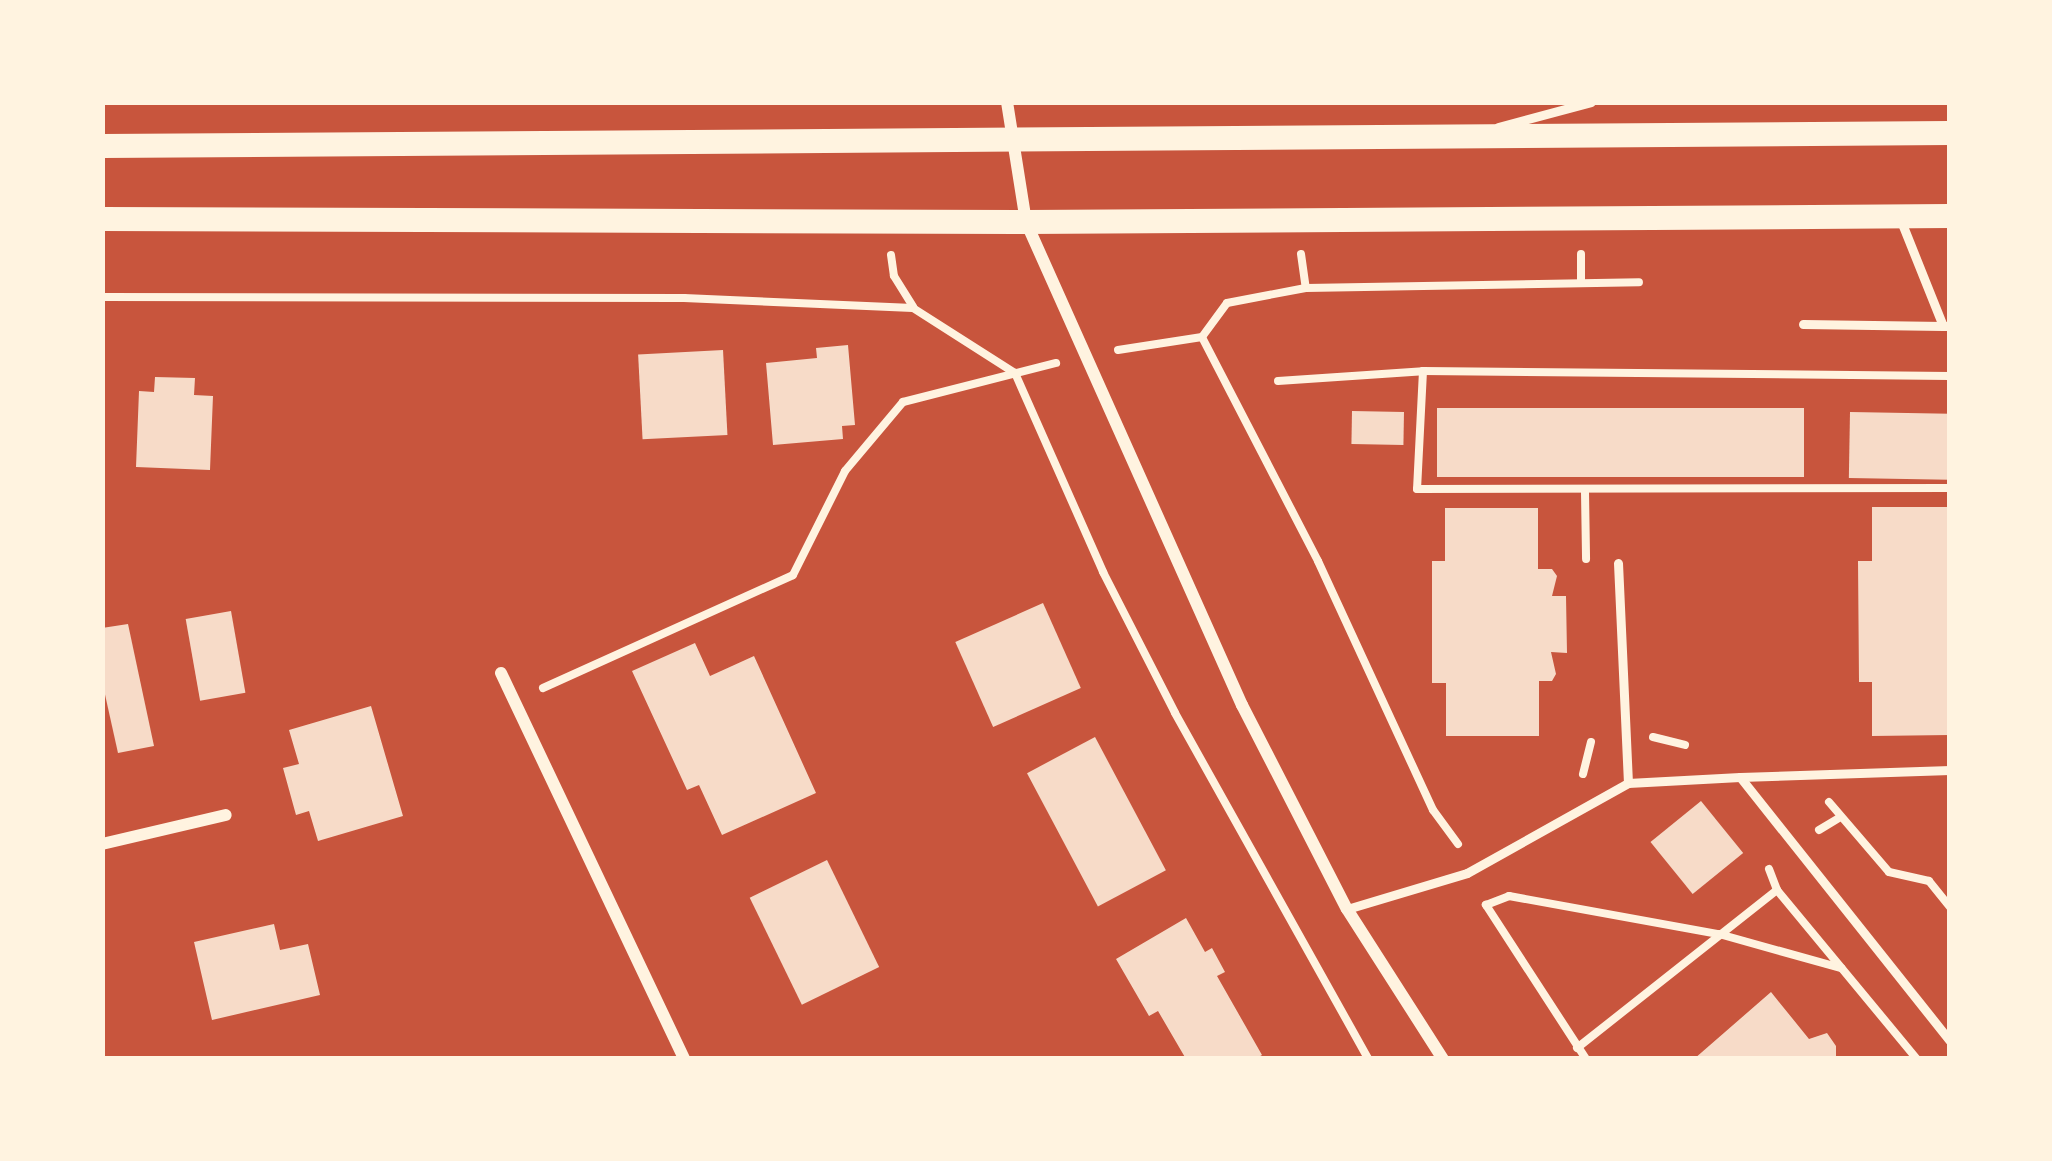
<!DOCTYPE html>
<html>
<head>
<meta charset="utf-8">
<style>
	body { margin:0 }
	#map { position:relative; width:2052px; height:1161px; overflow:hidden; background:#c8553d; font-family:"Noto Sans",sans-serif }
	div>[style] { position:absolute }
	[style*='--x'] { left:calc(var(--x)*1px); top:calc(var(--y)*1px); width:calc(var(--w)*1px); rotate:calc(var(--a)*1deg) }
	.building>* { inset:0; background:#f7dbc8; transform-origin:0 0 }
	.path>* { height:8px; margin:-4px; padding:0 4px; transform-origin:4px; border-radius:4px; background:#fff3e0 }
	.service>* { height:9px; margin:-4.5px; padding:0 4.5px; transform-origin:4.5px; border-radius:4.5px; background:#fff3e0 }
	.minor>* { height:12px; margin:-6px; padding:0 6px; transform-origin:6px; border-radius:6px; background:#fff3e0 }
	.secondary>* { height:24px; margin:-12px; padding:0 12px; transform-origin:12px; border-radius:12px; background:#fff3e0 }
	span { translate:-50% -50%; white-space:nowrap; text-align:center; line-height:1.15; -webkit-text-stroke:12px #fff3e0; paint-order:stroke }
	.frame { position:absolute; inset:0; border:105px solid #fff3e0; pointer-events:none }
</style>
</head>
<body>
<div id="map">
	<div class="building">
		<div style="clip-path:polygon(848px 345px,855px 425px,842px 426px,843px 439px,773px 445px,766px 363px,817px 358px,816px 348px)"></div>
		<div style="left:723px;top:350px;width:85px;height:85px;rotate:87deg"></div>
		<div style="clip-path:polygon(155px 377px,195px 378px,194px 395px,213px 396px,210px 470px,136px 467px,139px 391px,154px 392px)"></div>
		<div style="left:1437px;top:408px;width:367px;height:69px"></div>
		<div style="left:1352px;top:411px;width:52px;height:33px;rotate:1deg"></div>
		<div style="left:1850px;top:412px;width:100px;height:66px;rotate:1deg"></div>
		<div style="clip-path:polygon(1872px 507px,1950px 507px,1950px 735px,1872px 736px,1872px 682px,1859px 682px,1858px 561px,1872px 561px)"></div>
		<div style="clip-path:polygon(1445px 508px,1538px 508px,1538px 569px,1552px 569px,1557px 576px,1552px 596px,1566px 596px,1567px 653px,1551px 652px,1556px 674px,1552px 681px,1539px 681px,1539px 736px,1446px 736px,1446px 683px,1432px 683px,1432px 561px,1445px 561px)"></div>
		<div style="left:1043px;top:603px;width:93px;height:96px;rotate:66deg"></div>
		<div style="left:231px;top:611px;width:83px;height:46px;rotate:80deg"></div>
		<div style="clip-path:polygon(128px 624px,154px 746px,118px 753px,102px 681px,102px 628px)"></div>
		<div style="clip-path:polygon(695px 643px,710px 676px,754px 656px,816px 793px,722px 835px,699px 785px,687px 790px,632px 671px)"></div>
		<div style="clip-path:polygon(371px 706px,403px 816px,318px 841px,309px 811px,296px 815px,283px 768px,299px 764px,289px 730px)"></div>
		<div style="left:1095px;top:737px;width:151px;height:77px;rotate:62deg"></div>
		<div style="left:1701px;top:801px;width:67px;height:65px;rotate:51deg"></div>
		<div style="left:827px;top:860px;width:119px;height:86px;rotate:64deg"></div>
		<div style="clip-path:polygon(1186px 918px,1205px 952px,1212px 948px,1225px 972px,1217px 976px,1262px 1055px,1255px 1059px,1186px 1059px,1158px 1011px,1149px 1016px,1116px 959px)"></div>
		<div style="clip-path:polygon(274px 924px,280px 950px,308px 944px,320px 995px,212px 1020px,194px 942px)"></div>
		<div style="clip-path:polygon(1771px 992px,1809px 1039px,1827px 1033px,1836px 1046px,1836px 1059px,1694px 1059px)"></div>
	</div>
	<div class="path">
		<div style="--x:1301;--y:254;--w:34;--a:82"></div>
		<div style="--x:1581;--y:254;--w:29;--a:90"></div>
		<div style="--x:891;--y:255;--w:21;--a:82"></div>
		<div style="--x:894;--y:276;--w:36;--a:58"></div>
		<div style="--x:102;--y:297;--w:582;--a:0.1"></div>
		<div style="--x:684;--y:298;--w:229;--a:2.5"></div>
		<div style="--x:913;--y:308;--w:121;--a:32.5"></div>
		<div style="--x:1015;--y:373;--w:218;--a:66.1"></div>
		<div style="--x:1103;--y:572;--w:158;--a:62.9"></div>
		<div style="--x:1175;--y:713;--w:396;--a:60.8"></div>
		<div style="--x:1118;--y:350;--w:85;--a:-8.8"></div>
		<div style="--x:1423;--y:371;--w:118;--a:92.9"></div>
		<div style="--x:1417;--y:489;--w:533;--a:-0.11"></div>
		<div style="--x:1278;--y:381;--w:145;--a:-3.9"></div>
		<div style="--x:1423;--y:371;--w:527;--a:0.54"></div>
		<div style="--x:1585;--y:492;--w:67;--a:89.1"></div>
		<div style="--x:543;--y:688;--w:274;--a:-24.3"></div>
		<div style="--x:793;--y:575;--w:116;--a:-63.4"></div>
		<div style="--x:845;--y:471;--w:90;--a:-50"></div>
		<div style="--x:903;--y:402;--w:158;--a:-14.3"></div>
		<div style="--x:1653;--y:737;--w:33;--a:14"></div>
		<div style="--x:1583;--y:774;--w:33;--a:-76"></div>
		<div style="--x:1829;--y:802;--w:92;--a:49.4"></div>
		<div style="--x:1889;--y:872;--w:41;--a:12.7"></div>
		<div style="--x:1929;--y:881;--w:33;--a:51"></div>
		<div style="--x:1819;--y:830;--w:23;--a:-31"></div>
		<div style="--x:1458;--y:844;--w:42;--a:-126.3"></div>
		<div style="--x:1433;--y:810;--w:274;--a:-114.8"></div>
		<div style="--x:1318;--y:561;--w:252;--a:-117.4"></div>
		<div style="--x:1202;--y:337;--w:42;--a:-53.7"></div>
		<div style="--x:1227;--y:303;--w:80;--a:-10.8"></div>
		<div style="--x:1306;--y:288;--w:333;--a:-1"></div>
		<div style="--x:1769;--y:869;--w:22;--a:69"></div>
		<div style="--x:1777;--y:890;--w:219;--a:50.4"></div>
		<div style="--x:1577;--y:1048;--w:255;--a:-38.3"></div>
		<div style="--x:1586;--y:1059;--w:184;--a:-123"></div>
		<div style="--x:1486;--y:905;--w:25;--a:-21"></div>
		<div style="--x:1509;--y:896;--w:213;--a:10.3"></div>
		<div style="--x:1719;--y:934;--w:127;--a:15.6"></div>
	</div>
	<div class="service">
		<div style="--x:1498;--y:127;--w:96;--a:-15"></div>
		<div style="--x:1901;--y:221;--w:113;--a:68.2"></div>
		<div style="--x:1943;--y:326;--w:7;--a:0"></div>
		<div style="--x:1803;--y:324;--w:140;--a:0.8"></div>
		<div style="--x:1618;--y:563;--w:220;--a:87.4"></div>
		<div style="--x:1950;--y:770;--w:210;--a:178.1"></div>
		<div style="--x:1740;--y:777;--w:337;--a:51.5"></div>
		<div style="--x:1347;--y:909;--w:125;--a:-16.7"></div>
		<div style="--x:1467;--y:873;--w:184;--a:-29.2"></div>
		<div style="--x:1628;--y:783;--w:112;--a:-3.1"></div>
	</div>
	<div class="minor">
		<div style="--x:1007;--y:102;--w:121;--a:81"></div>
		<div style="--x:1026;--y:222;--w:529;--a:65.91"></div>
		<div style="--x:1242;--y:705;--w:229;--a:62.8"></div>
		<div style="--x:1347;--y:909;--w:178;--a:57.4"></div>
		<div style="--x:501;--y:673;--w:427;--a:64.6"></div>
		<div style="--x:102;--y:844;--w:127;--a:-13.2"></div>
	</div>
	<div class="secondary">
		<div style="--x:102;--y:146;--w:1848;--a:-0.4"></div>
		<div style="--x:102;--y:219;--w:924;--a:0.19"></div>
		<div style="--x:1026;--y:222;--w:924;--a:-0.37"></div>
	</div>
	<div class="frame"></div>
</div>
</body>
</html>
